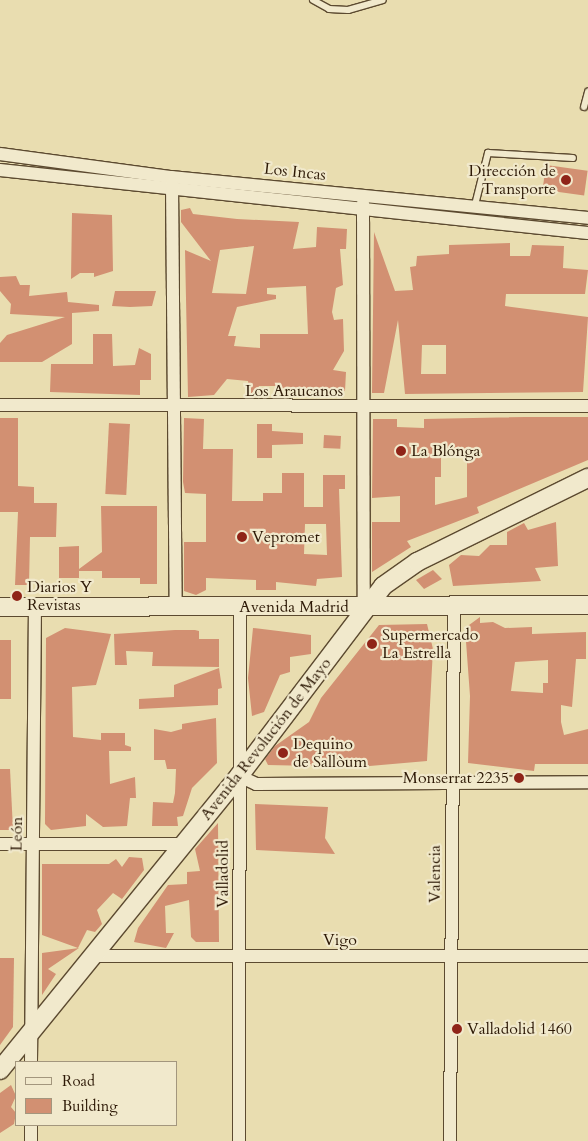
<!DOCTYPE html>
<html>
<head>
<meta charset="utf-8">
<style>
	body { margin:0 }
	#map { position:relative; width:588px; height:1141px; overflow:hidden; background:#e9ddb0; font-family:Cardo,serif }
	div>[style] { position:absolute }
	[style*='--x'] { left:calc(var(--x)*1px); top:calc(var(--y)*1px); width:calc(var(--w)*1px); rotate:calc(var(--a)*1deg) }
	.building>* { inset:0; background:#d29072; transform-origin:0 0 }
	.roads { filter:drop-shadow(1px 0 #5c4a30) drop-shadow(-1px 0 #5c4a30) drop-shadow(0 1px #5c4a30) drop-shadow(0 -1px #5c4a30) }
	.service>* { height:6px; margin:-3px; padding:0 3px; transform-origin:3px; border-radius:3px; background:#f1e9cc }
	.minor>* { height:12px; margin:-6px; padding:0 6px; transform-origin:6px; border-radius:6px; background:#f1e9cc }
	.secondary>* { height:18px; margin:-9px; padding:0 9px; transform-origin:9px; border-radius:9px; background:#f1e9cc }
	.dots>* { width:14px; height:14px; translate:-50% -50%; box-sizing:border-box; border:2px solid #f1e9cc; border-radius:50% }
	span { translate:-50% -50%; white-space:nowrap; text-align:center; line-height:1.15; -webkit-text-stroke:4.5px #f1e9cc; paint-order:stroke }
	.poi-label { font-size:16px; color:#2d1906 }
	.right { translate:-100% -50%; text-align:right }
	.left { translate:0 -50%; text-align:left }
	.street-label { font-size:16px; color:#2d1906 }
	.legend { position:absolute; left:15px; top:1061px; width:162px; height:65px; box-sizing:border-box; background:#f1e9cc; border:1px solid #a3967d; margin:0; padding:6px 9px; list-style:none; font-size:15px; color:#2d1906 }
	.legend li { display:flex; align-items:center; gap:10px; height:25px }
	.legend b { width:25px; border:1px solid #a3967d }
</style>
</head>
<body>
<div id="map">
	<div class="building">
		<div style="left:546px;top:165px;width:42px;height:25px;rotate:8deg"></div>
		<div style="clip-path:polygon(evenodd,190px 208px,193px 214px,237px 219px,299px 222px,293px 249px,316px 247px,317px 227px,347px 229px,346px 249px,340px 249px,343px 285px,336px 288px,332px 312px,334px 320px,343px 319px,344px 351px,333px 370px,346px 372px,345px 391px,281px 395px,281px 386px,259px 386px,259px 397px,250px 397px,248px 381px,227px 379px,214px 395px,188px 397px,185px 250px,211px 261px,181px 222px,181px 210px,190px 208px,254px 246px,246px 294px,212px 293px,220px 250px,254px 246px,190px 208px,306px 286px,308px 334px,260px 334px,260px 348px,234px 346px,236px 336px,228px 336px,237px 307px,276px 299px,276px 295px,267px 294px,267px 288px,306px 286px)"></div>
		<div style="clip-path:polygon(72px 213px,112px 215px,113px 271px,94px 277px,94px 273px,80px 273px,71px 279px)"></div>
		<div style="clip-path:polygon(evenodd,374px 232px,395px 291px,413px 290px,410px 267px,416px 266px,417px 256px,449px 254px,449px 245px,510px 243px,510px 256px,530px 256px,532px 245px,564px 246px,563px 268px,588px 270px,585px 294px,506px 294px,505px 306px,588px 317px,583px 392px,405px 394px,398px 320px,384px 393px,372px 393px,374px 232px,422px 345px,446px 345px,446px 374px,421px 374px,422px 345px)"></div>
		<div style="clip-path:polygon(16px 276px,20px 285px,30px 285px,29px 296px,67px 292px,68px 302px,99px 305px,99px 311px,72px 313px,72px 344px,42px 362px,0 362px,0 343px,7px 335px,65px 317px,10px 314px,11px 304px,0 291px,0 277px)"></div>
		<div style="clip-path:polygon(115px 291px,156px 291px,152px 306px,130px 307px,112px 306px)"></div>
		<div style="clip-path:polygon(93px 334px,112px 334px,113px 366px,135px 365px,139px 348px,151px 354px,151px 380px,140px 380px,140px 395px,50px 392px,51px 364px,93px 364px)"></div>
		<div style="clip-path:polygon(evenodd,526px 417px,588px 417px,588px 460px,477px 507px,479px 513px,407px 541px,411px 547px,372px 572px,372px 522px,400px 522px,400px 496px,372px 498px,373px 419px,397px 419px,397px 427px,424px 428px,424px 419px,526px 417px,441px 455px,467px 455px,467px 497px,435px 505px,435px 477px,441px 477px,441px 455px)"></div>
		<div style="clip-path:polygon(0 418px,18px 418px,18px 486px,34px 487px,34px 503px,57px 503px,56px 537px,30px 537px,29px 585px,15px 585px,18px 512px,0 512px)"></div>
		<div style="clip-path:polygon(evenodd,184px 418px,204px 419px,203px 449px,233px 449px,232px 501px,263px 501px,263px 493px,282px 493px,282px 473px,304px 473px,304px 507px,323px 507px,323px 475px,345px 475px,345px 489px,339px 489px,342px 577px,317px 579px,316px 586px,276px 582px,276px 590px,256px 590px,256px 580px,206px 578px,206px 590px,196px 595px,184px 591px,184px 542px,206px 542px,206px 494px,185px 493px,183px 482px,184px 418px,305px 524px,326px 524px,327px 555px,304px 554px,305px 524px)"></div>
		<div style="left:109px;top:423px;width:21px;height:71px;rotate:3deg"></div>
		<div style="clip-path:polygon(257px 424px,272px 424px,272px 431px,303px 433px,303px 444px,272px 445px,272px 458px,257px 458px)"></div>
		<div style="left:324px;top:435px;width:17px;height:13px;rotate:3deg"></div>
		<div style="clip-path:polygon(101px 506px,157px 506px,157px 584px,140px 584px,140px 578px,102px 578px,102px 571px,79px 571px,79px 578px,59px 578px,59px 547px,79px 546px,79px 569px,102px 552px)"></div>
		<div style="clip-path:polygon(556px 522px,558px 566px,535px 568px,541px 581px,453px 586px,449px 565px,461px 555px,479px 556px,490px 545px,507px 545px,507px 532px,524px 523px,528px 530px)"></div>
		<div style="clip-path:polygon(433px 570px,442px 579px,424px 589px,416px 580px)"></div>
		<div style="clip-path:polygon(evenodd,480px 617px,480px 623px,493px 622px,505px 628px,532px 627px,532px 634px,586px 632px,586px 659px,576px 659px,572px 707px,561px 705px,561px 722px,564px 735px,588px 729px,588px 764px,535px 764px,534px 771px,468px 763px,470px 696px,465px 628px,480px 617px,548px 660px,548px 683px,543px 683px,543px 693px,511px 691px,515px 662px,548px 660px)"></div>
		<div style="clip-path:polygon(427px 624px,433px 649px,427px 761px,358px 767px,268px 765px,265px 759px,275px 746px,309px 722px,321px 698px,379px 625px)"></div>
		<div style="clip-path:polygon(65px 628px,111px 634px,96px 685px,72px 687px,73px 737px,101px 740px,101px 733px,125px 733px,125px 745px,131px 747px,131px 751px,109px 751px,110px 784px,135px 777px,136px 798px,130px 798px,127px 826px,103px 827px,86px 814px,86px 826px,51px 830px,45px 824px,46px 638px)"></div>
		<div style="clip-path:polygon(253px 628px,311px 635px,311px 654px,290px 657px,290px 672px,280px 675px,264px 712px,252px 716px,248px 678px)"></div>
		<div style="clip-path:polygon(175px 630px,195px 630px,199px 631px,199px 639px,219px 639px,219px 667px,152px 666px,153px 652px,126px 651px,127px 665px,115px 665px,114px 634px)"></div>
		<div style="left:0;top:640px;width:11px;height:59px"></div>
		<div style="clip-path:polygon(219px 668px,222px 688px,218px 689px,218px 705px,139px 709px,139px 699px,174px 697px,174px 685px)"></div>
		<div style="clip-path:polygon(216px 718px,217px 763px,192px 788px,183px 816px,177px 817px,178px 826px,152px 826px,153px 802px,173px 803px,175px 793px,176px 769px,167px 769px,165px 760px,154px 760px,154px 729px,171px 732px,182px 729px,182px 724px)"></div>
		<div style="clip-path:polygon(0 769px,10px 769px,13px 830px,0 830px)"></div>
		<div style="clip-path:polygon(255px 804px,328px 807px,325px 838px,335px 854px,256px 850px)"></div>
		<div style="clip-path:polygon(218px 823px,219px 942px,196px 942px,191px 937px,189px 900px,165px 906px,166px 933px,174px 933px,166px 948px,134px 942px,138px 928px,168px 885px,187px 884px,187px 872px,200px 871px,195px 849px)"></div>
		<div style="clip-path:polygon(129px 857px,142px 858px,144px 870px,122px 899px,113px 893px,97px 910px,102px 924px,95px 932px,87px 930px,78px 948px,42px 935px,42px 864px,109px 864px,116px 859px,122px 867px)"></div>
		<div style="clip-path:polygon(79px 948px,48px 969px,56px 974px,42px 995px,42px 953px)"></div>
		<div style="clip-path:polygon(0 958px,14px 958px,13px 1027px,0 1045px)"></div>
		<div style="clip-path:polygon(11px 1085px,16px 1096px,11px 1107px,16px 1113px,14px 1124px,0 1133px,0 1093px)"></div>
	</div>
	<div class="roads">
		<div class="service">
			<div style="--x:313;--y:0;--w:18;--a:29"></div>
			<div style="--x:329;--y:9;--w:19;--a:3"></div>
			<div style="--x:348;--y:10;--w:36;--a:-16"></div>
			<div style="--x:584;--y:107;--w:16;--a:-75"></div>
			<div style="--x:474;--y:209;--w:58;--a:-76"></div>
			<div style="--x:488;--y:153;--w:85;--a:3.4"></div>
		</div>
		<div class="minor">
			<div style="--x:0;--y:154;--w:173;--a:7.7"></div>
			<div style="--x:171;--y:177;--w:419;--a:5.6"></div>
			<div style="--x:0;--y:170;--w:591;--a:6.12"></div>
			<div style="--x:172;--y:184;--w:423;--a:89.5"></div>
			<div style="--x:363;--y:203;--w:403;--a:89.9"></div>
			<div style="--x:0;--y:405;--w:588;--a:0.1"></div>
			<div style="--x:239;--y:776;--w:19;--a:25"></div>
			<div style="--x:256;--y:784;--w:332;--a:-0.3"></div>
			<div style="--x:0;--y:844;--w:183;--a:0"></div>
			<div style="--x:92;--y:956;--w:496;--a:0"></div>
			<div style="--x:31;--y:1062;--w:455;--a:-89.5"></div>
			<div style="--x:31;--y:1141;--w:16;--a:-90"></div>
			<div style="--x:239;--y:1141;--w:534;--a:-89.89"></div>
			<div style="--x:450;--y:1141;--w:534;--a:-89.57"></div>
		</div>
		<div class="secondary">
			<div style="--x:0;--y:607;--w:588;--a:-0.19"></div>
			<div style="--x:0;--y:1070;--w:379;--a:-50.9"></div>
			<div style="--x:239;--y:776;--w:238;--a:-52.8"></div>
			<div style="--x:383;--y:586;--w:42;--a:-35.2"></div>
			<div style="--x:417;--y:562;--w:191;--a:-26.2"></div>
		</div>
	</div>
	<div class="dots">
		<div style="left:566px;top:180px;background:#8f2418"></div>
		<div style="left:401px;top:451px;background:#8f2418"></div>
		<div style="left:242px;top:537px;background:#8f2418"></div>
		<div style="left:17px;top:596px;background:#8f2418"></div>
		<div style="left:372px;top:644px;background:#8f2418"></div>
		<div style="left:283px;top:753px;background:#8f2418"></div>
		<div style="left:519px;top:778px;background:#8f2418"></div>
		<div style="left:457px;top:1029px;background:#8f2418"></div>
	</div>
	<div class="poi-label">
		<span class="right" style="left:556px;top:180px">Dirección de<br>Transporte</span>
		<span class="left" style="left:411px;top:451px">La Blónga</span>
		<span class="left" style="left:252px;top:537px">Vepromet</span>
		<span class="left" style="left:27px;top:596px">Diarios Y<br>Revistas</span>
		<span class="left" style="left:382px;top:644px">Supermercado<br>La Estrella</span>
		<span class="left" style="left:293px;top:753px">Dequino<br>de Sallòum</span>
		<span class="right" style="left:509px;top:778px">Monserrat 2235</span>
		<span class="left" style="left:467px;top:1029px">Valladolid 1460</span>
	</div>
	<div class="street-label">
		<span style="left:295px;top:172px;rotate:6deg">Los Incas</span>
		<span style="left:294px;top:391px">Los Araucanos</span>
		<span style="left:294px;top:607px">Avenida Madrid</span>
		<span style="left:266px;top:739px;rotate:-52deg">Avenida Revolución de Mayo</span>
		<span style="left:17px;top:834px;rotate:-89deg">León</span>
		<span style="left:223px;top:874px;rotate:-90deg">Valladolid</span>
		<span style="left:435px;top:874px;rotate:-90deg">Valencia</span>
		<span style="left:340px;top:940px">Vigo</span>
	</div>
	<ul class="legend">
	<li><b style="height:6px;background:#f1e9cc"></b>Road</li>
	<li><b style="height:14px;background:#d29072"></b>Building</li>
	</ul>
</div>
</body>
</html>
